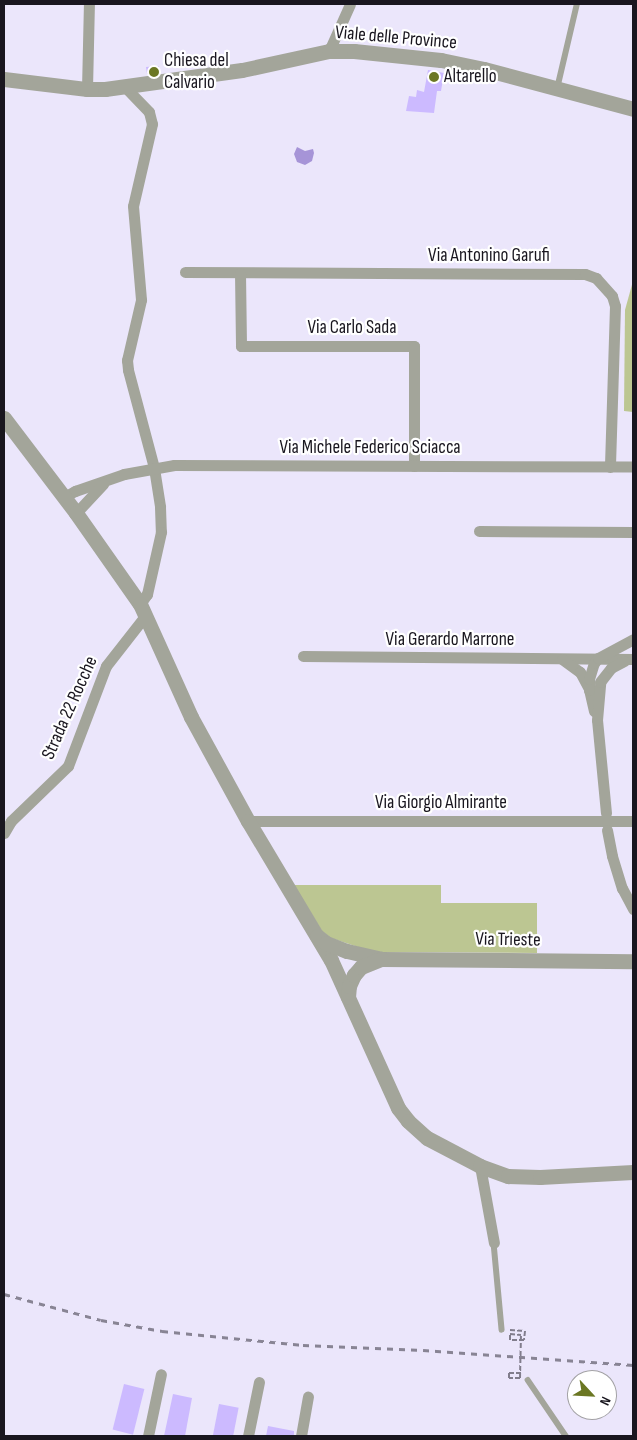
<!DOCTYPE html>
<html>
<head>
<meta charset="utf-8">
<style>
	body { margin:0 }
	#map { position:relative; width:637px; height:1440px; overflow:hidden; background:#ebe6fb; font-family:"Sofia Sans Condensed",sans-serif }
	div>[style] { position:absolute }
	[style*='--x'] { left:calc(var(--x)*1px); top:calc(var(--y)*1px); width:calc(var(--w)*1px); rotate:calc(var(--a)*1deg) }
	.green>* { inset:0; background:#bcc692 }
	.water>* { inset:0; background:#a694d7 }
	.building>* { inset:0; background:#ccbaff; transform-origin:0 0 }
	.path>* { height:2px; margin-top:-1px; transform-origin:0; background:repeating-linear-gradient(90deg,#817d8c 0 5px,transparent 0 7.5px) }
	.service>* { height:5.5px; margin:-2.75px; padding:0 2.75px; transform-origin:2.75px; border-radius:2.75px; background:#a3a59a }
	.minor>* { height:11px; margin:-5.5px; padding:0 5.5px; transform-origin:5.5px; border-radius:5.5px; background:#a3a59a }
	.tertiary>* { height:15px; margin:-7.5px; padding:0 7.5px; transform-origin:7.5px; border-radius:7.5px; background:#a3a59a }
	.rail>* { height:3px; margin-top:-1.5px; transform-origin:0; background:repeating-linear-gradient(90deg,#888494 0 6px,transparent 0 12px) }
	.path-bridge>* { height:2px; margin-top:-1px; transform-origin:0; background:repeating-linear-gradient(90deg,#817d8c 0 5px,transparent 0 7.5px) }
	.dots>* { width:14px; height:14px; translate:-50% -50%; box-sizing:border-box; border:2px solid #fff; border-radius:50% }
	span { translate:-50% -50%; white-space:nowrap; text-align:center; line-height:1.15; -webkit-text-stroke:4.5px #fff; paint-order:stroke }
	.street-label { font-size:19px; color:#19161f }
	.poi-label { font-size:19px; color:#19161f }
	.left { translate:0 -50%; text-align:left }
	.frame { position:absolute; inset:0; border:5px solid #19161f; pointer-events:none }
	.north { position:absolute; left:567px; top:1370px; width:50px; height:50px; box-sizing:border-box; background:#fff; border:1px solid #a3a2a5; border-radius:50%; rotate:115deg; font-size:14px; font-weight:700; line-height:20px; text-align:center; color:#19161f }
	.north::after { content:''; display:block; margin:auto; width:18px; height:22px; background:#6b7723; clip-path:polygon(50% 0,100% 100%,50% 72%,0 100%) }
</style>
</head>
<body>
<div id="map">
	<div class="green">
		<div style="clip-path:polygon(633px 281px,633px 412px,624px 411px,625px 310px)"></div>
		<div style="clip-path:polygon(294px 885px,441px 885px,441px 903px,537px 903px,537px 953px,373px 952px,331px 938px,322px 931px)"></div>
	</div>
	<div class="water">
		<div style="clip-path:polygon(297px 147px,305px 151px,313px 149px,314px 153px,312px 161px,305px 165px,297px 162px,294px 154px)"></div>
	</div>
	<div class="building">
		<div style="clip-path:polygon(159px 66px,158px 72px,147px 74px,146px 67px)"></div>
		<div style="clip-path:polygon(428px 70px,444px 73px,441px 91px,437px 91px,434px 113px,406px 111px,409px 96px,416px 97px,417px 90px,424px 92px)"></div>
		<div style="left:124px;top:1384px;width:21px;height:47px;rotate:14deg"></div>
		<div style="clip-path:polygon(173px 1394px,192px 1398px,185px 1436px,164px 1436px)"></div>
		<div style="left:219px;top:1404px;width:20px;height:33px;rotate:11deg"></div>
		<div style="clip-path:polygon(268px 1426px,294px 1431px,294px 1436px,266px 1436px)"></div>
	</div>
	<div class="path">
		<div style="--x:510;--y:1330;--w:15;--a:4"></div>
		<div style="--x:525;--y:1331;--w:9;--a:96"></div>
		<div style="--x:524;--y:1340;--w:14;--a:180"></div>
		<div style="--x:510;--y:1340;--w:6;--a:-90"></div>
		<div style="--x:510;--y:1334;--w:11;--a:5"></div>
		<div style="--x:520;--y:1378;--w:11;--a:180"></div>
		<div style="--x:509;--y:1378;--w:5;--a:-90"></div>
		<div style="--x:509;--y:1373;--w:14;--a:0"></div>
	</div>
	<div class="service">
		<div style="--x:557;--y:89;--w:87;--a:-76.8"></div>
		<div style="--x:494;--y:1243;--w:87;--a:84.7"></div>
		<div style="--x:528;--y:1380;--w:68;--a:55.8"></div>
	</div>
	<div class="minor">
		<div style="--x:329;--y:51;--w:51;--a:-65.9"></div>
		<div style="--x:124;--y:86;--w:36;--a:46"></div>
		<div style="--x:149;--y:112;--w:12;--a:76"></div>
		<div style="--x:152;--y:124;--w:84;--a:103"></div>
		<div style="--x:133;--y:206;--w:94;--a:85.1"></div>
		<div style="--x:141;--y:300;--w:62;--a:103.1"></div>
		<div style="--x:127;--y:360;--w:10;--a:84"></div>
		<div style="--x:128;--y:370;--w:101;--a:75.1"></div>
		<div style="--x:154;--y:468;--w:39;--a:81"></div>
		<div style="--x:160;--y:507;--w:25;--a:88"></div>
		<div style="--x:161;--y:532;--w:64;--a:102.7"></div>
		<div style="--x:147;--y:594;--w:12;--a:125"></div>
		<div style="--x:87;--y:89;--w:85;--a:-88.7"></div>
		<div style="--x:185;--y:272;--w:400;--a:0.3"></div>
		<div style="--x:585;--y:274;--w:12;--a:20"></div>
		<div style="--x:596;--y:278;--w:24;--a:48"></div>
		<div style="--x:612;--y:296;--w:10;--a:73"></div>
		<div style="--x:615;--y:306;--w:161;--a:91.8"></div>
		<div style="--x:240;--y:273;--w:73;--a:89.2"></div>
		<div style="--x:241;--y:346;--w:173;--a:0"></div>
		<div style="--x:414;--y:346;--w:120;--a:90"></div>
		<div style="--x:64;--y:497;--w:13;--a:-29"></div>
		<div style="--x:75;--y:491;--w:52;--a:-19.1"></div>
		<div style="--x:124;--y:474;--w:51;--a:-10.2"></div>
		<div style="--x:174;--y:465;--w:459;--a:0.2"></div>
		<div style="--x:76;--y:513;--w:40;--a:-47"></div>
		<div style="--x:479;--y:531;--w:154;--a:0.4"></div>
		<div style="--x:303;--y:656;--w:330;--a:0.5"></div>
		<div style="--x:562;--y:659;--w:22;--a:36"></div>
		<div style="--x:580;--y:672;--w:17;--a:62"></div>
		<div style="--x:594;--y:711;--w:22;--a:-103"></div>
		<div style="--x:589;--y:690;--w:11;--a:-90"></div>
		<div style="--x:589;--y:679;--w:17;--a:-73"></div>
		<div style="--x:594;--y:663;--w:6;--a:-51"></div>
		<div style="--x:598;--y:658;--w:40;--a:-28"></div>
		<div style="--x:606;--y:813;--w:93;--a:-95.5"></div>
		<div style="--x:597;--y:720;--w:38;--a:-85"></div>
		<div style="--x:600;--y:682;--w:18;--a:-52"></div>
		<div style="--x:611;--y:668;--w:15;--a:-28"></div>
		<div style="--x:248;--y:821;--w:385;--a:0"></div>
		<div style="--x:607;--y:830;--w:26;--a:79"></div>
		<div style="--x:612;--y:856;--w:34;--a:73"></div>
		<div style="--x:622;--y:888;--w:24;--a:62"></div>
		<div style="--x:4;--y:833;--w:14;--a:-60"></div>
		<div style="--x:11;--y:821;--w:79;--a:-44"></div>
		<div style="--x:68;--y:766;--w:107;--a:-69.2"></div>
		<div style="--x:106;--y:666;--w:63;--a:-52"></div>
		<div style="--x:480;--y:1166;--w:78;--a:79.7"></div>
		<div style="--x:148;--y:1436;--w:63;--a:-78.2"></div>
		<div style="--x:248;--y:1436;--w:55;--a:-78.5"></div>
		<div style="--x:301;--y:1436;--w:40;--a:-80"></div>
	</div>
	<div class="tertiary">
		<div style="--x:4;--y:79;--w:84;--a:6.9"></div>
		<div style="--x:87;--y:89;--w:18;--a:0"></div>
		<div style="--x:105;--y:89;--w:138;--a:-7.9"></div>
		<div style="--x:242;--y:70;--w:89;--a:-12.3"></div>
		<div style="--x:329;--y:51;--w:25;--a:0"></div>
		<div style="--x:354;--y:51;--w:87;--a:5.9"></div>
		<div style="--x:441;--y:60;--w:44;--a:11.8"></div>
		<div style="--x:484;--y:69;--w:154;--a:15"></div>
		<div style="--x:4;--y:418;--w:119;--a:52.8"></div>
		<div style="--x:76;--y:513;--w:111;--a:54.9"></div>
		<div style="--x:140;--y:604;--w:124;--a:65.7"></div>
		<div style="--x:191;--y:717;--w:119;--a:61.3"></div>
		<div style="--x:248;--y:821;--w:162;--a:59.2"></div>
		<div style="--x:331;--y:960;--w:162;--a:65.6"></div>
		<div style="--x:398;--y:1108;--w:16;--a:52"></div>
		<div style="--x:408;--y:1121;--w:25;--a:42"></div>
		<div style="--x:427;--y:1138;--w:60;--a:27.8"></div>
		<div style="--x:480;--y:1166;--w:30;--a:20"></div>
		<div style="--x:508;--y:1176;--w:32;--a:2"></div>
		<div style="--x:540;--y:1177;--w:93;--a:-3.1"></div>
		<div style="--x:317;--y:936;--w:11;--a:38"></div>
		<div style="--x:326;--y:943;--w:22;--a:21"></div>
		<div style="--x:347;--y:951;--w:36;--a:13"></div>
		<div style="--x:382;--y:959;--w:251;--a:0.5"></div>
		<div style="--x:348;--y:997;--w:11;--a:-85"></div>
		<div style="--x:349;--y:986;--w:12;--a:-66"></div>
		<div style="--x:354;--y:975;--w:11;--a:-49"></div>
		<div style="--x:361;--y:967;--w:22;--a:-22"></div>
	</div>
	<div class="rail">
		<div style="--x:4;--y:1294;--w:100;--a:15"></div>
		<div style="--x:101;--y:1320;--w:62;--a:10.2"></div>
		<div style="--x:162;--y:1331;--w:142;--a:5.7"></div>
		<div style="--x:303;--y:1345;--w:120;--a:2.4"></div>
		<div style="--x:423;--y:1350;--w:211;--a:4.1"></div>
	</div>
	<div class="path-bridge">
		<div style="--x:520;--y:1378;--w:43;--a:-88.7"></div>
	</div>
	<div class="dots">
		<div style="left:154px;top:72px;background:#6b7723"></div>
		<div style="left:434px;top:77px;background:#6b7723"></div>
	</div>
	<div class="street-label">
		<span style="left:396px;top:38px;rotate:5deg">Viale delle Province</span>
		<span style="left:489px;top:256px">Via Antonino Garufi</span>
		<span style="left:352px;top:328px">Via Carlo Sada</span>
		<span style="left:370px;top:448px">Via Michele Federico Sciacca</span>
		<span style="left:450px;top:640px">Via Gerardo Marrone</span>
		<span style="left:70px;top:708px;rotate:-66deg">Strada 22 Rocche</span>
		<span style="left:441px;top:803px">Via Giorgio Almirante</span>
		<span style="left:508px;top:940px;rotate:1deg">Via Trieste</span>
	</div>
	<div class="poi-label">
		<span class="left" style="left:164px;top:72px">Chiesa del<br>Calvario</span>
		<span class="left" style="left:444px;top:77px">Altarello</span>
	</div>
	<div class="frame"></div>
	<div class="north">N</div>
</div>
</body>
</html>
